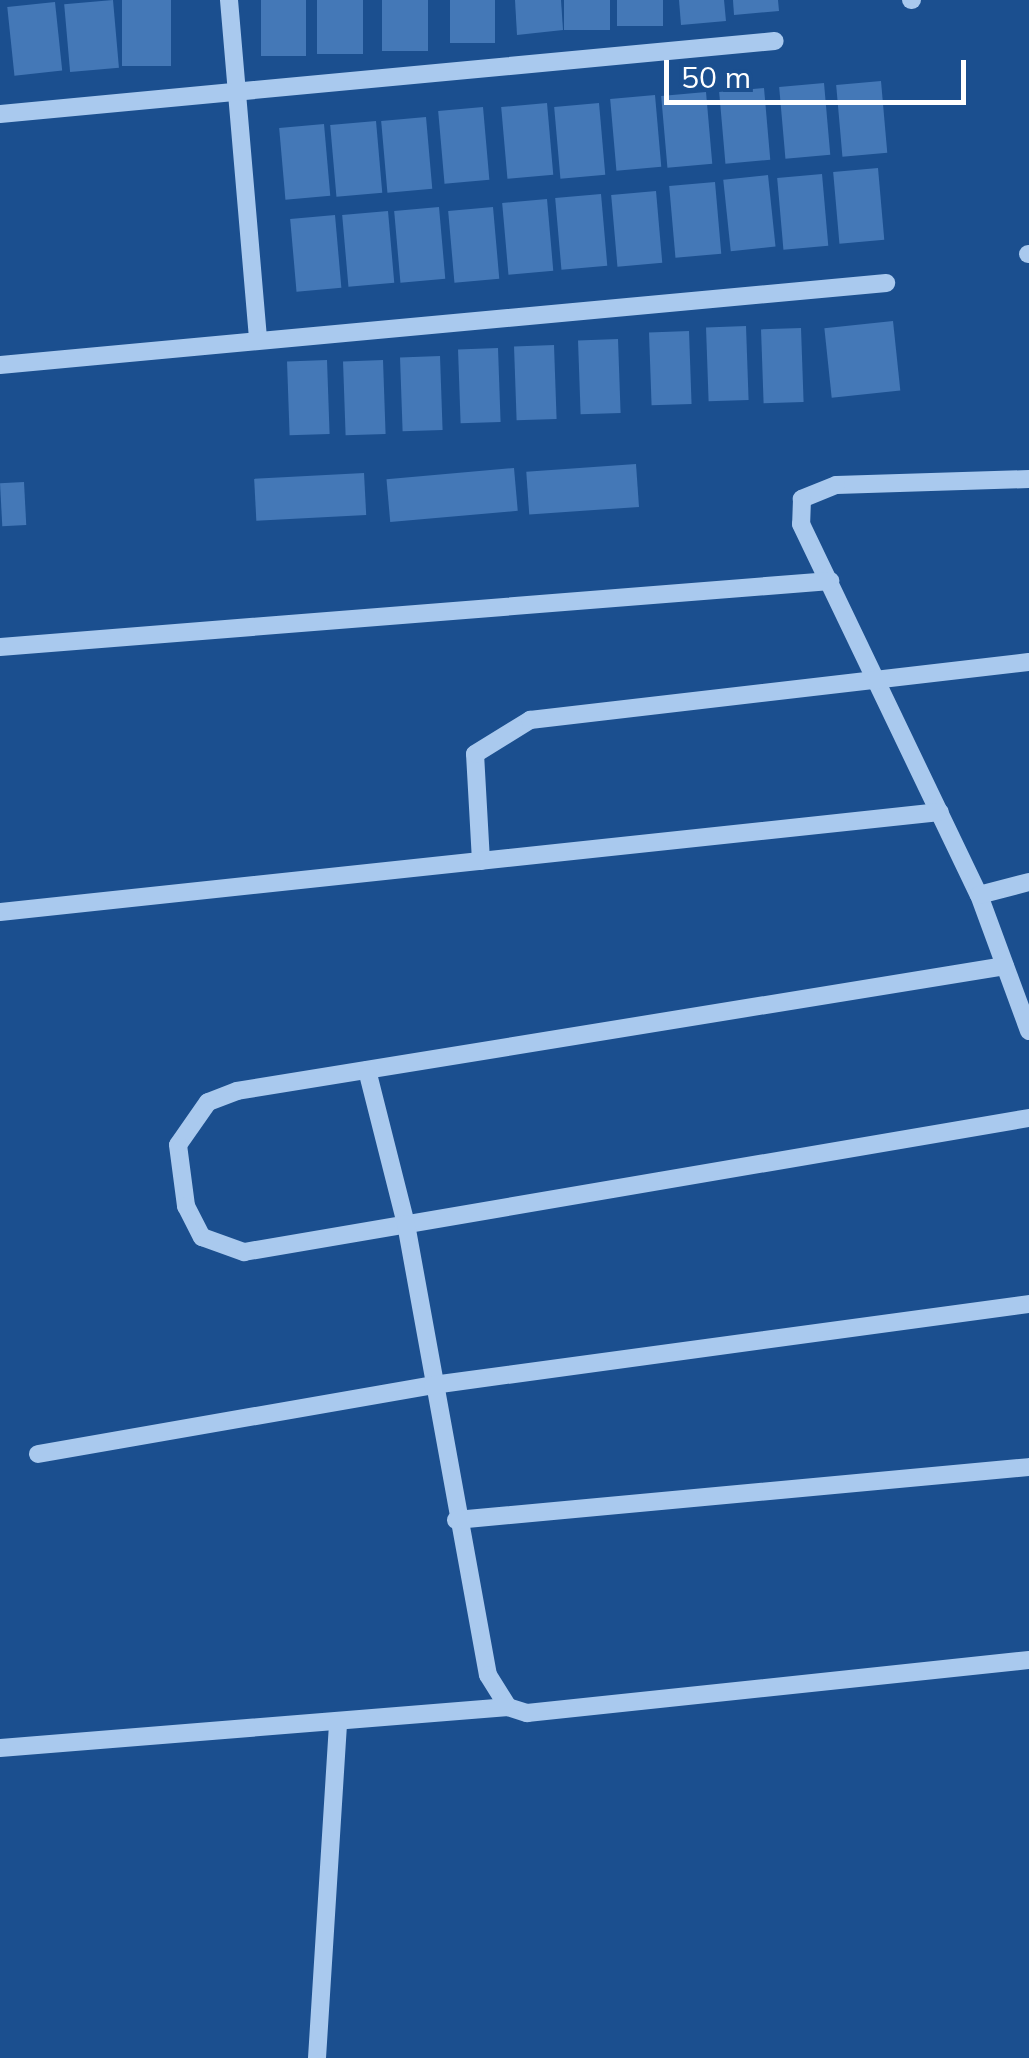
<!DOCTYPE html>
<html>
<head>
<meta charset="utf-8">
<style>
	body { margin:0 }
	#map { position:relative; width:1029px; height:2058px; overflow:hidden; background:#1b4f8f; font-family:Mulish,sans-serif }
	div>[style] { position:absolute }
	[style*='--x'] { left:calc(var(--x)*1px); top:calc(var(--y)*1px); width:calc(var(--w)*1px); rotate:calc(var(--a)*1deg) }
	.building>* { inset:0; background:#4478b7; transform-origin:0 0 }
	.minor>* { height:18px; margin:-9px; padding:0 9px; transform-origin:9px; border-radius:9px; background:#a9c9ee }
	span { translate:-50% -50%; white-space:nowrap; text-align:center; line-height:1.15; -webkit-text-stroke:8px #1b4f8f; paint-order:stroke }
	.scale { position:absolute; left:664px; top:60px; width:302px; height:45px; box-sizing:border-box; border:5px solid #fff; border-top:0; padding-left:12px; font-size:30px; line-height:35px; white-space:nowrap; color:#fff; -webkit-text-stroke:8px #1b4f8f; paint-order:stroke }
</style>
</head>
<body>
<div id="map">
	<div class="building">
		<div style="left:113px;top:0;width:68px;height:49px;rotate:85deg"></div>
		<div style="left:122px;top:0;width:49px;height:66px"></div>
		<div style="left:261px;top:0;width:45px;height:56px"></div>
		<div style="left:317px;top:0;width:46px;height:54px"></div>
		<div style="left:382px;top:0;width:46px;height:51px"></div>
		<div style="left:450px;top:0;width:45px;height:43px"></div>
		<div style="clip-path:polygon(515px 0,561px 0,563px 30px,517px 35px)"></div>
		<div style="left:564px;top:0;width:46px;height:30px"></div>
		<div style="left:617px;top:0;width:46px;height:26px"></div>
		<div style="clip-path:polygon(679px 0,724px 0,726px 21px,681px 25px)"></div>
		<div style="clip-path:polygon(733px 0,778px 0,779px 11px,734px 15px)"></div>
		<div style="left:55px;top:2px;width:69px;height:48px;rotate:84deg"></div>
		<div style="left:881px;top:81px;width:72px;height:45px;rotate:85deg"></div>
		<div style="left:824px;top:83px;width:72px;height:45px;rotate:85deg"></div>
		<div style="left:764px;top:88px;width:72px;height:45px;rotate:85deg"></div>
		<div style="left:706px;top:92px;width:72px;height:45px;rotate:85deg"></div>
		<div style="left:655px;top:95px;width:72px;height:45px;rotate:85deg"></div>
		<div style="left:547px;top:103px;width:72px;height:46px;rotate:85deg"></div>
		<div style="left:599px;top:103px;width:72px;height:45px;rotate:85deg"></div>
		<div style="left:483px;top:107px;width:73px;height:45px;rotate:85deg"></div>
		<div style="left:426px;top:117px;width:72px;height:45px;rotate:85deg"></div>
		<div style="left:376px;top:121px;width:72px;height:46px;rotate:85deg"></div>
		<div style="left:324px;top:124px;width:72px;height:45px;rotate:85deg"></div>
		<div style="left:878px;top:168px;width:72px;height:45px;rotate:85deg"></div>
		<div style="left:822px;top:174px;width:72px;height:45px;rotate:85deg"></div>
		<div style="left:768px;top:175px;width:72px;height:45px;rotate:84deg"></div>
		<div style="left:715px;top:182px;width:72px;height:46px;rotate:85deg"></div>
		<div style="left:656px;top:191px;width:72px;height:45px;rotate:85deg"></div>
		<div style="left:601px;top:194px;width:72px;height:46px;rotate:85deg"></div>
		<div style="left:547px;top:199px;width:72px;height:45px;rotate:85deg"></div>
		<div style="left:439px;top:207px;width:72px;height:45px;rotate:85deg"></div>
		<div style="left:493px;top:207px;width:72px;height:45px;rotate:85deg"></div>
		<div style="left:388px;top:211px;width:72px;height:46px;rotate:85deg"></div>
		<div style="left:335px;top:215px;width:73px;height:45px;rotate:85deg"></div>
		<div style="left:893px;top:321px;width:70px;height:69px;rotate:84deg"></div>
		<div style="left:746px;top:326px;width:74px;height:40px;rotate:88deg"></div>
		<div style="left:801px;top:328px;width:74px;height:40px;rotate:88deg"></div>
		<div style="left:689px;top:331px;width:73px;height:40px;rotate:88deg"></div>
		<div style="left:618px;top:339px;width:74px;height:40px;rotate:88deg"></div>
		<div style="left:554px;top:345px;width:74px;height:40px;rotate:88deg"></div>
		<div style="left:498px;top:348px;width:74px;height:40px;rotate:88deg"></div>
		<div style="left:440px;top:356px;width:74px;height:40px;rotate:88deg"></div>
		<div style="left:327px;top:360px;width:74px;height:40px;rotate:88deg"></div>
		<div style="left:383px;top:360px;width:74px;height:40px;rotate:88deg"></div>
		<div style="left:636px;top:464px;width:43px;height:110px;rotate:86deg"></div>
		<div style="left:514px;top:468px;width:43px;height:128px;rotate:85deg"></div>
		<div style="left:364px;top:473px;width:42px;height:110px;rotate:87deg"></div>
		<div style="left:24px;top:482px;width:43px;height:24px;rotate:87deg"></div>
	</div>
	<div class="minor">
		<div style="--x:229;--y:0;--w:336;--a:85.1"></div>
		<div style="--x:911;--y:0;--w:1;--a:0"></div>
		<div style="--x:0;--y:114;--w:778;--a:-5.38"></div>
		<div style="--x:1028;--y:254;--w:1;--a:0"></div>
		<div style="--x:0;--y:365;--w:890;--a:-5.29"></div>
		<div style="--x:1029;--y:479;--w:193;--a:178.2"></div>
		<div style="--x:836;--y:485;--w:37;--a:158"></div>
		<div style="--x:802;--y:499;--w:25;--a:92"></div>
		<div style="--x:801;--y:524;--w:411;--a:64.4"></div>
		<div style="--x:979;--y:895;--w:145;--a:69.8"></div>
		<div style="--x:0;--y:647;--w:833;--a:-4.55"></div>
		<div style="--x:481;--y:861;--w:107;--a:-93.2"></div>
		<div style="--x:475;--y:754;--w:65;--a:-31.7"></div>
		<div style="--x:530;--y:720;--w:502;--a:-6.63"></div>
		<div style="--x:979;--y:895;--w:52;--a:-14.6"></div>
		<div style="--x:0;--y:912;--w:945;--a:-6.07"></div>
		<div style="--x:1005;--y:966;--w:778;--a:170.76"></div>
		<div style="--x:237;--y:1091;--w:31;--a:159"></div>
		<div style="--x:208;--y:1102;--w:52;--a:124.9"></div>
		<div style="--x:178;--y:1145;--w:62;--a:82.5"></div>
		<div style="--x:186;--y:1206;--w:35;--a:63"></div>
		<div style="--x:202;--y:1237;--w:45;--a:19.7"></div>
		<div style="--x:244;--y:1252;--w:796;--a:-9.69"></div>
		<div style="--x:367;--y:1070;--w:159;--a:75.8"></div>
		<div style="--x:406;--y:1224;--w:458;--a:79.7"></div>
		<div style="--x:488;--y:1675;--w:38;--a:58"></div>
		<div style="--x:508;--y:1707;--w:20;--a:18"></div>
		<div style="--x:527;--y:1713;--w:505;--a:-6.03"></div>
		<div style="--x:38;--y:1454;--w:401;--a:-9.9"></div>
		<div style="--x:433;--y:1385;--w:601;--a:-7.74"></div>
		<div style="--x:456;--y:1520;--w:575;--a:-5.28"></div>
		<div style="--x:0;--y:1748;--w:510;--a:-4.61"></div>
		<div style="--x:317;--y:2058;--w:337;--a:-86.4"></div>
	</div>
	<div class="scale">50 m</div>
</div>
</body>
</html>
